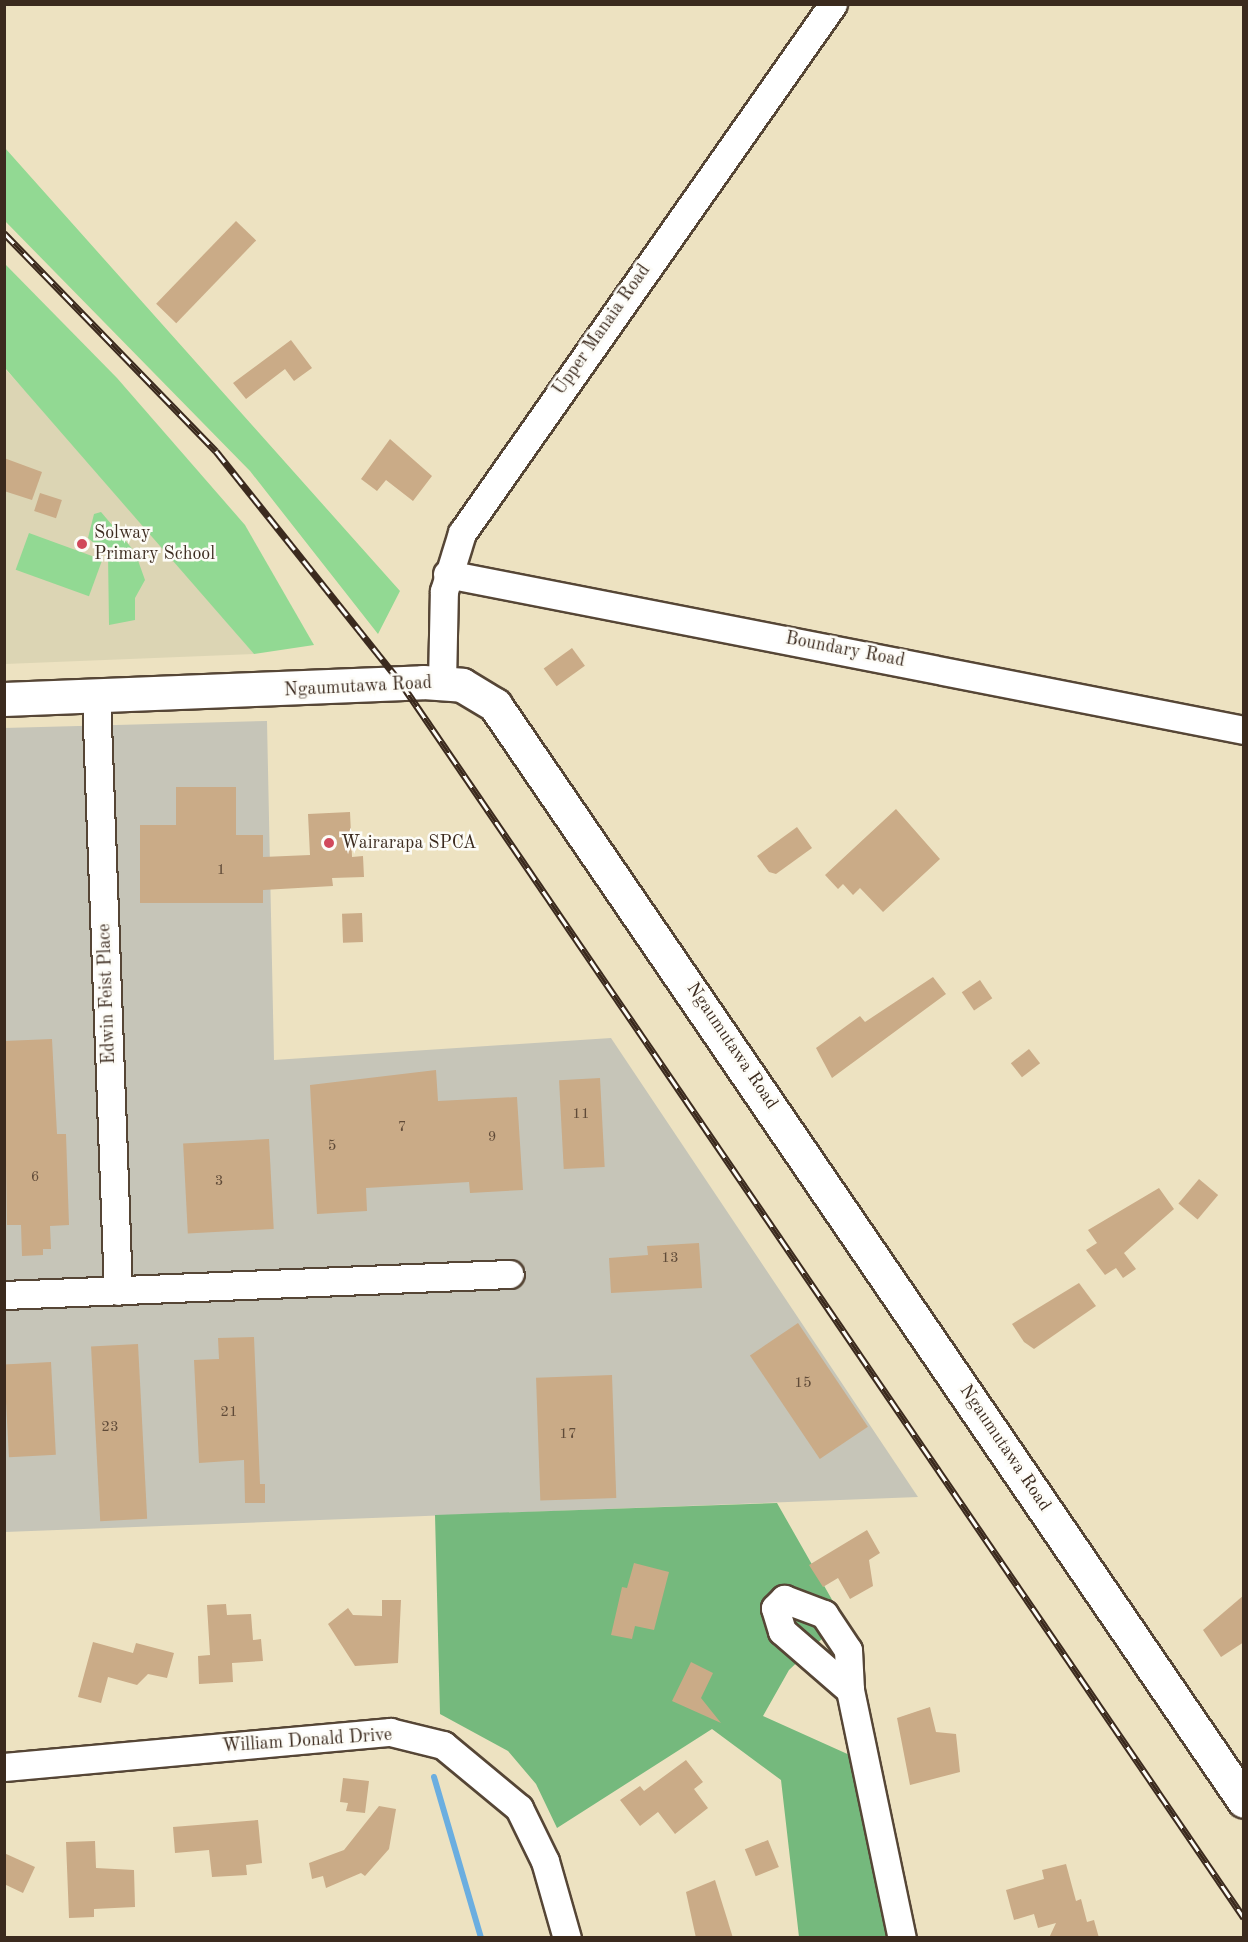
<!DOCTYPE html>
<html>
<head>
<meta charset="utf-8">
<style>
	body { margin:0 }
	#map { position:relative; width:1248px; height:1942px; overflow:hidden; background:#ede2c1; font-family:"Old Standard TT",serif }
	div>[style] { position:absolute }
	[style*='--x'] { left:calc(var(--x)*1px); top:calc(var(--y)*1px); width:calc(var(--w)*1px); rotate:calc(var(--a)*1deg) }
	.built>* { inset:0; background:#dcd5b4 }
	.industrial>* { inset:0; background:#c6c5b8 }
	.green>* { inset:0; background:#92d993; transform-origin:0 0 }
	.forest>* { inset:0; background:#75b97d }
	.stream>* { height:6px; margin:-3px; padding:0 3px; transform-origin:3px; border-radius:3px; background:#6baee0 }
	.building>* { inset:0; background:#caab87; transform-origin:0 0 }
	.roads { filter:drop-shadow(2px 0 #564636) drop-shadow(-2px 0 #564636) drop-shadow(0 2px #564636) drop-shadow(0 -2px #564636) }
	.minor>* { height:27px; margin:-13.5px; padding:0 13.5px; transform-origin:13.5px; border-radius:13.5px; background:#fff }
	.major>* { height:33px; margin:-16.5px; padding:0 16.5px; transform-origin:16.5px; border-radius:16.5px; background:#fff }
	.rail>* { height:7px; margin-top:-3.5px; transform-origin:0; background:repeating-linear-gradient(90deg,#fdfcf7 0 14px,#3b2a1e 0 28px); box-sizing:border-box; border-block:2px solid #3b2a1e }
	.dots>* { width:16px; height:16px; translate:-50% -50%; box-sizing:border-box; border:3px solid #fdfcf7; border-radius:50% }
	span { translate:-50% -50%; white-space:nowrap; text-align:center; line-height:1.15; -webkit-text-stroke:5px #fdfcf7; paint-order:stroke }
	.number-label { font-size:15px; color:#5f4a38 }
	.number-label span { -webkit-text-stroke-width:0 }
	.street-label { font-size:18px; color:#3b2a1e }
	.poi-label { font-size:18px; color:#3b2a1e }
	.left { translate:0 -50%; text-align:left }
	.frame { position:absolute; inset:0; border:6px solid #3b2a1e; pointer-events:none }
</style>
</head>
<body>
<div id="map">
	<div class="built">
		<div style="clip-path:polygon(4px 368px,66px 434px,254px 654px,5px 664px)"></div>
	</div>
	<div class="industrial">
		<div style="clip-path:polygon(267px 721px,274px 1060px,611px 1038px,918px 1497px,5px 1532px,4px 728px)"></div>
	</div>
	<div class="green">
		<div style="clip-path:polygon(5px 148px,400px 591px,378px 634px,250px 471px,5px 221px)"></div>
		<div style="clip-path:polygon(5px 264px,117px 378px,245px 525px,314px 645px,254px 654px,5px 368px)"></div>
		<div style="clip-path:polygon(101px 512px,135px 552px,145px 580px,135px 598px,135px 620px,109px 625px,108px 555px,88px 538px,94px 514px)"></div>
		<div style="left:29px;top:533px;width:78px;height:39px;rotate:20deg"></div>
	</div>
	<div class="forest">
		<div style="clip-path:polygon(777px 1503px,843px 1619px,789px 1670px,763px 1716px,863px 1761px,907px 1937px,799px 1937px,781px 1780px,712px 1729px,557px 1828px,536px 1784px,508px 1751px,440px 1714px,435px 1515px)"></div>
	</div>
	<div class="stream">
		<div style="--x:434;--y:1777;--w:168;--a:73.7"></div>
	</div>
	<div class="building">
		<div style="left:236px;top:221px;width:28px;height:115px;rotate:44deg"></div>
		<div style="clip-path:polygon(291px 340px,312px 368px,294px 381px,285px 369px,246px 399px,233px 383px)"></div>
		<div style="clip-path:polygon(390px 439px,432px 476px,413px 501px,386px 480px,377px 491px,361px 479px)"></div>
		<div style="clip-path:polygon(4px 458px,42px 472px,32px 500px,4px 491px)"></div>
		<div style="left:40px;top:493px;width:23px;height:19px;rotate:18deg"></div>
		<div style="left:572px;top:648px;width:22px;height:35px;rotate:54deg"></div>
		<div style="clip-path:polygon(176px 787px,236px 787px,236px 835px,263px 835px,263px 857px,310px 855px,308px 814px,350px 812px,352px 857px,363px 856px,364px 877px,332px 878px,333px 886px,263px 890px,263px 903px,140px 903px,140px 825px,176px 825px)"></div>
		<div style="clip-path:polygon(896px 809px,940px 859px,883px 912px,860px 888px,853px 895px,843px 884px,838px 889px,825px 875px)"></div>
		<div style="clip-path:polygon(797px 827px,812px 848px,776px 874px,769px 872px,757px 856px)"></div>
		<div style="left:362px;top:913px;width:29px;height:20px;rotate:88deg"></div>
		<div style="clip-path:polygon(933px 977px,946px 994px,832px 1078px,816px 1048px,860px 1016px,865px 1022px)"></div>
		<div style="left:980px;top:980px;width:22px;height:22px;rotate:56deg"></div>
		<div style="clip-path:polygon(52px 1039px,57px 1134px,66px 1134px,69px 1225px,50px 1226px,51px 1249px,43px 1249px,43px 1255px,22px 1256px,21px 1225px,7px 1225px,4px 1041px)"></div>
		<div style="left:1029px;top:1049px;width:18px;height:23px;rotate:52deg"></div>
		<div style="clip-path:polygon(436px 1070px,438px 1101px,517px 1097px,523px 1190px,470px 1193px,469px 1182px,366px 1188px,367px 1211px,317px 1214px,310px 1085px)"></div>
		<div style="left:600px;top:1078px;width:89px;height:41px;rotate:87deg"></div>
		<div style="left:269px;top:1139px;width:90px;height:86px;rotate:87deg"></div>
		<div style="left:1199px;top:1179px;width:25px;height:32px;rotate:40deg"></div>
		<div style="clip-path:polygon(1159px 1188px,1174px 1209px,1124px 1253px,1136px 1269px,1123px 1278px,1116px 1268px,1105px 1275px,1086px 1250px,1097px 1243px,1088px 1230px)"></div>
		<div style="clip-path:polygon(699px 1243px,702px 1288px,611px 1293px,609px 1258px,648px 1255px,647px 1246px)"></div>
		<div style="clip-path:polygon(1079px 1283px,1096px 1306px,1034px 1349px,1024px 1342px,1012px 1324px)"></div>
		<div style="left:798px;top:1323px;width:125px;height:58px;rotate:56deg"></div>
		<div style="clip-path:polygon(254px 1337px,260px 1484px,265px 1484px,265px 1503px,245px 1503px,244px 1460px,199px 1463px,194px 1360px,219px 1359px,218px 1338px)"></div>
		<div style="left:138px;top:1344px;width:175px;height:47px;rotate:87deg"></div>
		<div style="left:51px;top:1362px;width:93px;height:47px;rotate:87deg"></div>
		<div style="left:612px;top:1375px;width:123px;height:76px;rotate:88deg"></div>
		<div style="clip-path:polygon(867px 1530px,880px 1553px,869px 1560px,873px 1586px,850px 1599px,838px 1578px,823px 1587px,809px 1565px)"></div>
		<div style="clip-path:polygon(634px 1563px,669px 1572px,654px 1630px,635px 1626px,632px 1639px,611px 1635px,622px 1587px,627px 1588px)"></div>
		<div style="clip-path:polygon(1244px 1595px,1244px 1642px,1221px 1657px,1203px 1630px)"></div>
		<div style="clip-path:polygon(382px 1600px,401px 1600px,398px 1663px,355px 1666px,328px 1624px,348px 1608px,353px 1615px,382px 1616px)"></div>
		<div style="clip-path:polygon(226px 1604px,227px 1615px,251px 1614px,253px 1640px,261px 1639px,263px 1661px,232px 1663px,233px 1682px,199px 1684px,198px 1656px,210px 1655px,207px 1605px)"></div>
		<div style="clip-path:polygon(93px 1642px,133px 1653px,136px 1643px,174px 1653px,167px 1678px,148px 1674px,137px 1685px,108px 1677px,101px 1703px,78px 1697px)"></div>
		<div style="clip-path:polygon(691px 1662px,713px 1673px,701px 1698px,721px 1723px,672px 1701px)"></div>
		<div style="clip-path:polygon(930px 1707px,936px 1732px,956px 1734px,960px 1772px,910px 1785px,897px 1718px)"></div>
		<div style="clip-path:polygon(686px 1760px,703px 1782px,694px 1789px,708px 1808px,675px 1834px,658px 1812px,640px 1826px,620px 1800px,640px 1786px,644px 1791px)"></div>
		<div style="clip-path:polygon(343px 1778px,369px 1781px,365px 1813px,346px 1811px,348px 1803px,340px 1802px)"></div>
		<div style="clip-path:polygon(379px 1806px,396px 1809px,389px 1849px,365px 1876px,361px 1873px,326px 1888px,323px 1876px,312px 1879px,309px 1863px,344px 1850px)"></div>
		<div style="clip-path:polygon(258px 1820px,262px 1863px,246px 1865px,247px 1875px,212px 1877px,209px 1850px,175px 1853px,173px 1827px)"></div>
		<div style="left:768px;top:1840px;width:29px;height:25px;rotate:68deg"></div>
		<div style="clip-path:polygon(95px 1841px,96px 1868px,134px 1870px,135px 1907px,94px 1909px,94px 1917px,69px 1918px,66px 1842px)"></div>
		<div style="clip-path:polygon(4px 1853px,35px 1867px,23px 1893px,4px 1884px)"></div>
		<div style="clip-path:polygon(1066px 1864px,1076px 1901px,1081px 1899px,1087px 1922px,1094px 1920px,1099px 1938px,1049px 1938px,1056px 1923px,1038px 1928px,1034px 1914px,1014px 1920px,1006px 1890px,1044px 1879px,1042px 1870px)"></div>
		<div style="clip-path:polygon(715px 1880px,733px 1938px,696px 1938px,686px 1892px)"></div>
	</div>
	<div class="roads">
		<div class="minor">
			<div style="--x:447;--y:574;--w:812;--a:11.07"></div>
			<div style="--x:442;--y:683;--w:92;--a:-88.8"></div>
			<div style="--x:444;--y:591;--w:61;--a:-72.8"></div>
			<div style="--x:462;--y:533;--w:646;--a:-54.96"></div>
			<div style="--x:96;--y:697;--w:594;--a:87.88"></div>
			<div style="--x:4;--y:1295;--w:506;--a:-2.38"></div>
			<div style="--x:850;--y:1690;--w:90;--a:-139.1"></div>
			<div style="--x:782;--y:1631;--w:24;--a:-107"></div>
			<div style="--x:775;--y:1608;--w:13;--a:-45"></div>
			<div style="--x:784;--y:1599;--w:43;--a:20.6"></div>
			<div style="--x:824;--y:1614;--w:43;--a:56.3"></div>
			<div style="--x:848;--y:1650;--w:40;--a:87.1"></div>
			<div style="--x:850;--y:1690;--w:253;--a:78.2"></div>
			<div style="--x:4;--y:1767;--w:388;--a:-5.2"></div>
			<div style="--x:390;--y:1732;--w:55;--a:13.8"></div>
			<div style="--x:443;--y:1745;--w:99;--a:39.7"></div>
			<div style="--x:519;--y:1808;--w:59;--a:63.9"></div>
			<div style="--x:545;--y:1861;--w:80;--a:74.1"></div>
		</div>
		<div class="major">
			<div style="--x:4;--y:699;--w:419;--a:-2.3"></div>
			<div style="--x:423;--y:682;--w:39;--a:4"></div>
			<div style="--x:462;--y:685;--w:39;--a:31"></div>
			<div style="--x:495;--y:705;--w:1327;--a:55.65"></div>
		</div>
	</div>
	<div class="rail">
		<div style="--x:4;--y:233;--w:304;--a:45.8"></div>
		<div style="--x:216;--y:451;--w:297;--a:51.4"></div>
		<div style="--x:401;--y:683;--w:1495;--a:55.68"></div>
	</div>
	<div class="dots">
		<div style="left:82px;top:544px;background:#d1495b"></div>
		<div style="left:329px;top:843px;background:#d1495b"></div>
	</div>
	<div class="number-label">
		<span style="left:221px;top:871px">1</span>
		<span style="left:581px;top:1115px">11</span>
		<span style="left:402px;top:1128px">7</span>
		<span style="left:492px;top:1138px">9</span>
		<span style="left:332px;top:1147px">5</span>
		<span style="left:35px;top:1178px">6</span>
		<span style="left:219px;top:1182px">3</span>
		<span style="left:670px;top:1259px">13</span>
		<span style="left:803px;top:1384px">15</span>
		<span style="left:229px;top:1413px">21</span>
		<span style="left:110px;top:1428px">23</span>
		<span style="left:568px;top:1435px">17</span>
	</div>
	<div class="street-label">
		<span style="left:602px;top:330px;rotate:-55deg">Upper Manaia Road</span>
		<span style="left:845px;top:650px;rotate:11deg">Boundary Road</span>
		<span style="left:358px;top:687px;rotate:-3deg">Ngaumutawa Road</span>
		<span style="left:107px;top:994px;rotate:-92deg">Edwin Feist Place</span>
		<span style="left:732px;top:1046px;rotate:56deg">Ngaumutawa Road</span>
		<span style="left:1005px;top:1448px;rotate:56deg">Ngaumutawa Road</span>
		<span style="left:307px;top:1741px;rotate:-4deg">William Donald Drive</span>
	</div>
	<div class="poi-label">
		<span class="left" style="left:94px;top:544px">Solway<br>Primary School</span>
		<span class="left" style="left:341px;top:843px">Wairarapa SPCA</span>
	</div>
	<div class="frame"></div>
</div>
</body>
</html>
